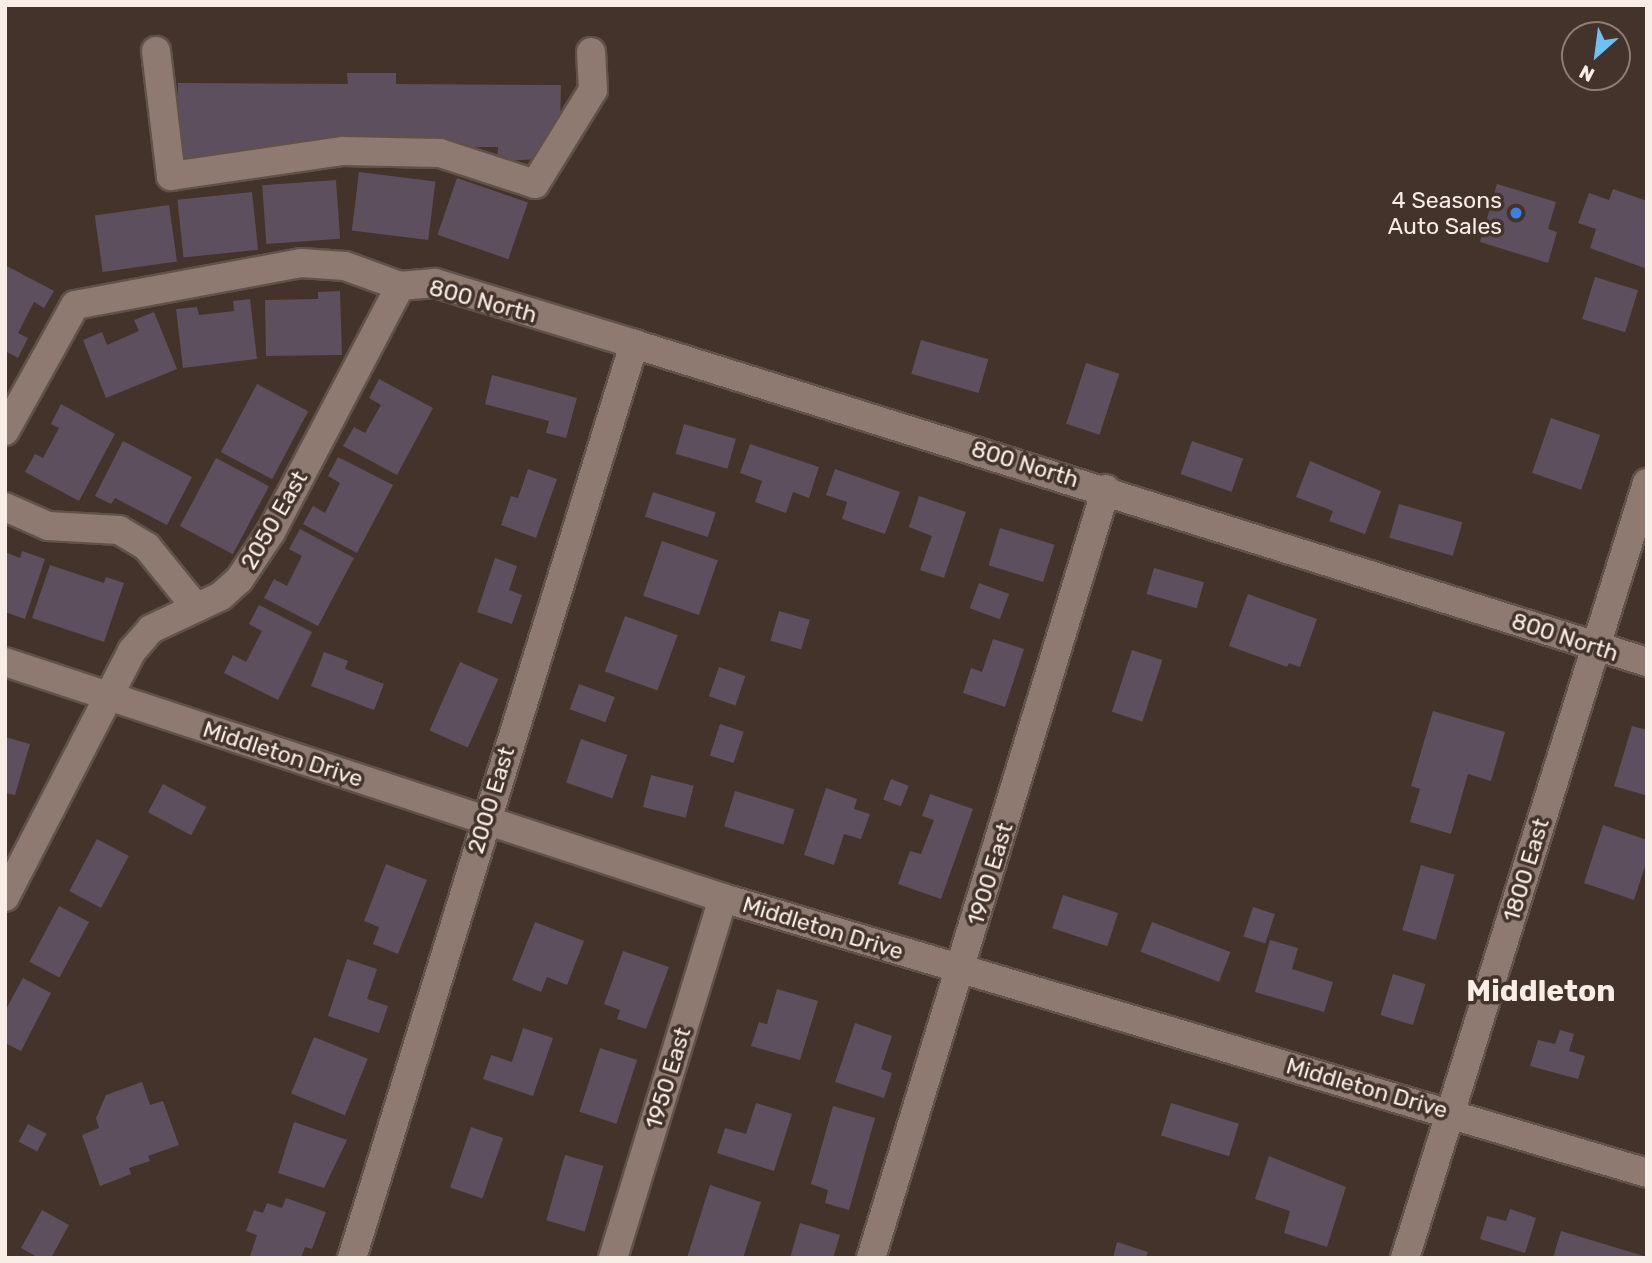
<!DOCTYPE html>
<html>
<head>
<meta charset="utf-8">
<style>
	body { margin:0 }
	#map { position:relative; width:1652px; height:1263px; overflow:hidden; background:#44332b; font-family:Rubik,sans-serif }
	div>[style] { position:absolute }
	[style*='--x'] { left:calc(var(--x)*1px); top:calc(var(--y)*1px); width:calc(var(--w)*1px); rotate:calc(var(--a)*1deg) }
	.building>* { inset:0; background:#5d4f5e; transform-origin:0 0 }
	.roads { filter:drop-shadow(2px 0 #60514a) drop-shadow(-2px 0 #60514a) drop-shadow(0 2px #60514a) drop-shadow(0 -2px #60514a) }
	.minor>* { height:28px; margin:-14px; padding:0 14px; transform-origin:14px; border-radius:14px; background:#8e7a71 }
	.dots>* { width:19px; height:19px; translate:-50% -50%; box-sizing:border-box; border:4px solid #44332b; border-radius:50% }
	span { translate:-50% -50%; white-space:nowrap; text-align:center; line-height:1.15; -webkit-text-stroke:7px #44332b; paint-order:stroke }
	.poi-label { font-size:23px; color:#f8ede7 }
	.right { translate:-100% -50%; text-align:right }
	.street-label { font-size:23px; color:#f8ede7 }
	.district-label { font-size:30px; color:#f8ede7; font-weight:700 }
	.frame { position:absolute; inset:0; border:7px solid #f8ede7; pointer-events:none }
	.north { position:absolute; left:1561px; top:21px; width:70px; height:70px; box-sizing:border-box; background:#44332b; border:2px solid #8c7d76; border-radius:50%; rotate:208deg; font-size:19px; font-weight:700; line-height:28px; text-align:center; color:#f8ede7 }
	.north::after { content:''; display:block; margin:auto; width:24px; height:32px; background:#6ec2f3; clip-path:polygon(50% 0,100% 100%,50% 72%,0 100%) }
</style>
</head>
<body>
<div id="map">
	<div class="building">
		<div style="clip-path:polygon(347px 73px,396px 73px,396px 84px,561px 85px,560px 125px,542px 159px,497px 161px,498px 147px,249px 148px,249px 160px,177px 157px,178px 83px,348px 84px)"></div>
		<div style="left:359px;top:172px;width:77px;height:59px;rotate:7deg"></div>
		<div style="left:457px;top:178px;width:75px;height:60px;rotate:19deg"></div>
		<div style="left:336px;top:180px;width:59px;height:74px;rotate:86deg"></div>
		<div style="clip-path:polygon(1497px 184px,1556px 202px,1548px 229px,1557px 232px,1548px 263px,1480px 242px)"></div>
		<div style="clip-path:polygon(1613px 189px,1647px 201px,1647px 269px,1590px 248px,1596px 229px,1578px 223px,1589px 193px,1609px 200px)"></div>
		<div style="left:252px;top:192px;width:58px;height:75px;rotate:84deg"></div>
		<div style="left:169px;top:205px;width:57px;height:75px;rotate:82deg"></div>
		<div style="clip-path:polygon(5px 265px,54px 291px,44px 308px,34px 302px,18px 333px,28px 338px,18px 358px,5px 351px)"></div>
		<div style="left:1595px;top:277px;width:45px;height:44px;rotate:17deg"></div>
		<div style="clip-path:polygon(340px 291px,342px 355px,266px 356px,265px 300px,318px 299px,318px 292px)"></div>
		<div style="clip-path:polygon(250px 299px,257px 359px,183px 368px,176px 309px,197px 307px,199px 315px,234px 311px,233px 301px)"></div>
		<div style="clip-path:polygon(154px 312px,177px 369px,106px 398px,83px 340px,102px 332px,107px 345px,139px 331px,134px 320px)"></div>
		<div style="left:921px;top:340px;width:70px;height:35px;rotate:16deg"></div>
		<div style="left:1086px;top:363px;width:35px;height:64px;rotate:18deg"></div>
		<div style="clip-path:polygon(492px 375px,577px 398px,566px 438px,546px 433px,549px 421px,485px 404px)"></div>
		<div style="clip-path:polygon(379px 379px,433px 408px,397px 475px,343px 446px,354px 427px,365px 433px,381px 405px,369px 398px)"></div>
		<div style="left:257px;top:384px;width:58px;height:77px;rotate:28deg"></div>
		<div style="clip-path:polygon(61px 404px,115px 434px,79px 501px,25px 472px,35px 454px,43px 458px,59px 428px,51px 424px)"></div>
		<div style="left:1551px;top:418px;width:52px;height:58px;rotate:19deg"></div>
		<div style="left:684px;top:424px;width:54px;height:31px;rotate:16deg"></div>
		<div style="clip-path:polygon(123px 441px,192px 477px,167px 525px,115px 498px,111px 504px,95px 496px)"></div>
		<div style="left:1192px;top:441px;width:54px;height:35px;rotate:19deg"></div>
		<div style="clip-path:polygon(750px 444px,819px 467px,809px 498px,793px 492px,786px 513px,755px 502px,762px 481px,740px 473px)"></div>
		<div style="clip-path:polygon(338px 457px,393px 485px,357px 553px,303px 524px,313px 506px,325px 513px,340px 483px,328px 476px)"></div>
		<div style="left:216px;top:458px;width:60px;height:77px;rotate:28deg"></div>
		<div style="clip-path:polygon(1310px 461px,1381px 491px,1365px 534px,1329px 521px,1333px 511px,1296px 497px)"></div>
		<div style="clip-path:polygon(528px 469px,557px 479px,536px 538px,501px 525px,511px 496px,518px 498px)"></div>
		<div style="clip-path:polygon(835px 469px,900px 492px,885px 534px,842px 519px,847px 502px,826px 495px)"></div>
		<div style="left:653px;top:492px;width:66px;height:26px;rotate:18deg"></div>
		<div style="clip-path:polygon(919px 496px,966px 512px,944px 578px,920px 570px,932px 536px,909px 527px)"></div>
		<div style="left:1399px;top:504px;width:66px;height:35px;rotate:16deg"></div>
		<div style="left:1000px;top:528px;width:57px;height:39px;rotate:17deg"></div>
		<div style="clip-path:polygon(300px 529px,354px 558px,318px 626px,264px 598px,274px 579px,287px 586px,302px 556px,289px 549px)"></div>
		<div style="left:662px;top:541px;width:59px;height:58px;rotate:19deg"></div>
		<div style="clip-path:polygon(22px 551px,45px 559px,25px 619px,5px 612px,5px 552px,20px 558px)"></div>
		<div style="clip-path:polygon(495px 558px,517px 566px,509px 590px,522px 595px,512px 624px,477px 612px)"></div>
		<div style="clip-path:polygon(50px 565px,104px 583px,106px 577px,124px 583px,104px 642px,32px 618px)"></div>
		<div style="left:1154px;top:568px;width:52px;height:27px;rotate:16deg"></div>
		<div style="left:979px;top:583px;width:32px;height:27px;rotate:20deg"></div>
		<div style="clip-path:polygon(1248px 594px,1317px 619px,1300px 667px,1289px 663px,1287px 667px,1229px 646px)"></div>
		<div style="clip-path:polygon(259px 605px,312px 632px,278px 700px,224px 673px,233px 655px,246px 662px,262px 631px,249px 624px)"></div>
		<div style="left:779px;top:611px;width:32px;height:31px;rotate:16deg"></div>
		<div style="left:625px;top:616px;width:56px;height:59px;rotate:20deg"></div>
		<div style="clip-path:polygon(993px 639px,1024px 649px,1005px 707px,963px 693px,971px 668px,982px 672px)"></div>
		<div style="left:1132px;top:650px;width:32px;height:65px;rotate:18deg"></div>
		<div style="clip-path:polygon(324px 652px,348px 661px,345px 669px,384px 684px,374px 710px,311px 686px)"></div>
		<div style="left:460px;top:662px;width:42px;height:75px;rotate:24deg"></div>
		<div style="left:719px;top:667px;width:28px;height:31px;rotate:19deg"></div>
		<div style="left:579px;top:684px;width:38px;height:27px;rotate:20deg"></div>
		<div style="clip-path:polygon(1433px 711px,1505px 732px,1491px 781px,1468px 774px,1451px 834px,1410px 822px,1420px 789px,1411px 786px)"></div>
		<div style="left:720px;top:724px;width:25px;height:33px;rotate:18deg"></div>
		<div style="clip-path:polygon(1632px 726px,1647px 730px,1645px 795px,1614px 786px)"></div>
		<div style="clip-path:polygon(5px 737px,30px 744px,15px 795px,5px 793px)"></div>
		<div style="left:581px;top:739px;width:49px;height:46px;rotate:19deg"></div>
		<div style="left:651px;top:775px;width:44px;height:33px;rotate:14deg"></div>
		<div style="left:891px;top:779px;width:19px;height:22px;rotate:21deg"></div>
		<div style="left:163px;top:784px;width:49px;height:32px;rotate:28deg"></div>
		<div style="clip-path:polygon(826px 788px,857px 799px,854px 809px,870px 814px,861px 839px,844px 834px,834px 865px,804px 855px)"></div>
		<div style="left:735px;top:791px;width:62px;height:37px;rotate:17deg"></div>
		<div style="clip-path:polygon(930px 794px,973px 809px,941px 899px,898px 884px,910px 851px,921px 854px,934px 820px,922px 816px)"></div>
		<div style="clip-path:polygon(1603px 825px,1647px 840px,1647px 860px,1634px 900px,1584px 883px)"></div>
		<div style="left:97px;top:839px;width:36px;height:59px;rotate:28deg"></div>
		<div style="clip-path:polygon(386px 864px,427px 880px,398px 954px,373px 944px,379px 927px,364px 921px)"></div>
		<div style="left:1421px;top:865px;width:35px;height:68px;rotate:16deg"></div>
		<div style="left:1063px;top:895px;width:58px;height:35px;rotate:18deg"></div>
		<div style="left:59px;top:906px;width:34px;height:63px;rotate:28deg"></div>
		<div style="left:1253px;top:907px;width:23px;height:31px;rotate:18deg"></div>
		<div style="clip-path:polygon(535px 922px,584px 941px,567px 985px,547px 977px,541px 992px,512px 980px)"></div>
		<div style="left:1152px;top:922px;width:84px;height:32px;rotate:21deg"></div>
		<div style="clip-path:polygon(1270px 940px,1298px 948px,1292px 969px,1333px 982px,1324px 1012px,1255px 992px)"></div>
		<div style="clip-path:polygon(623px 951px,669px 967px,646px 1029px,617px 1019px,620px 1010px,604px 1004px)"></div>
		<div style="clip-path:polygon(347px 959px,377px 969px,367px 999px,388px 1006px,379px 1033px,328px 1016px)"></div>
		<div style="left:1393px;top:974px;width:34px;height:43px;rotate:17deg"></div>
		<div style="clip-path:polygon(23px 978px,51px 993px,21px 1051px,5px 1043px,5px 1011px)"></div>
		<div style="clip-path:polygon(777px 989px,818px 1001px,800px 1060px,751px 1046px,759px 1022px,767px 1024px)"></div>
		<div style="clip-path:polygon(855px 1023px,892px 1036px,881px 1069px,892px 1073px,884px 1098px,835px 1082px)"></div>
		<div style="clip-path:polygon(523px 1028px,553px 1038px,533px 1096px,483px 1079px,491px 1055px,512px 1062px)"></div>
		<div style="clip-path:polygon(1560px 1030px,1574px 1034px,1569px 1051px,1585px 1056px,1578px 1079px,1530px 1066px,1538px 1040px,1555px 1044px)"></div>
		<div style="left:314px;top:1037px;width:58px;height:61px;rotate:22deg"></div>
		<div style="left:600px;top:1048px;width:39px;height:67px;rotate:18deg"></div>
		<div style="clip-path:polygon(142px 1082px,150px 1105px,163px 1101px,179px 1145px,148px 1156px,150px 1161px,129px 1168px,131px 1174px,100px 1186px,82px 1135px,99px 1128px,96px 1118px,106px 1095px)"></div>
		<div style="clip-path:polygon(756px 1103px,792px 1114px,774px 1171px,717px 1153px,725px 1128px,746px 1134px)"></div>
		<div style="left:1171px;top:1103px;width:71px;height:34px;rotate:17deg"></div>
		<div style="clip-path:polygon(833px 1106px,875px 1118px,849px 1210px,825px 1203px,828px 1190px,811px 1184px)"></div>
		<div style="clip-path:polygon(294px 1122px,347px 1140px,324px 1188px,278px 1173px)"></div>
		<div style="left:28px;top:1124px;width:21px;height:20px;rotate:28deg"></div>
		<div style="left:471px;top:1127px;width:34px;height:64px;rotate:19deg"></div>
		<div style="left:565px;top:1155px;width:40px;height:68px;rotate:16deg"></div>
		<div style="clip-path:polygon(1269px 1156px,1346px 1187px,1327px 1247px,1284px 1233px,1290px 1211px,1255px 1199px)"></div>
		<div style="clip-path:polygon(710px 1185px,761px 1202px,743px 1258px,687px 1258px)"></div>
		<div style="clip-path:polygon(286px 1198px,326px 1212px,312px 1249px,305px 1247px,301px 1258px,250px 1256px,257px 1235px,246px 1231px,254px 1210px,263px 1213px,267px 1203px,282px 1208px)"></div>
		<div style="clip-path:polygon(1510px 1209px,1536px 1218px,1525px 1253px,1480px 1239px,1487px 1216px,1506px 1221px)"></div>
		<div style="clip-path:polygon(42px 1210px,69px 1225px,51px 1258px,39px 1258px,21px 1248px)"></div>
		<div style="clip-path:polygon(800px 1223px,840px 1235px,833px 1258px,790px 1258px)"></div>
		<div style="clip-path:polygon(1561px 1231px,1647px 1257px,1647px 1258px,1553px 1258px)"></div>
		<div style="clip-path:polygon(1117px 1242px,1148px 1252px,1146px 1258px,1113px 1258px)"></div>
	</div>
	<div class="roads">
		<div class="minor">
			<div style="--x:156;--y:51;--w:126;--a:83.2"></div>
			<div style="--x:171;--y:176;--w:174;--a:-8.3"></div>
			<div style="--x:343;--y:151;--w:97;--a:1.2"></div>
			<div style="--x:440;--y:153;--w:100;--a:18.1"></div>
			<div style="--x:535;--y:184;--w:110;--a:-58.3"></div>
			<div style="--x:593;--y:90;--w:38;--a:-93"></div>
			<div style="--x:5;--y:431;--w:144;--a:-60.9"></div>
			<div style="--x:75;--y:305;--w:230;--a:-10.5"></div>
			<div style="--x:301;--y:263;--w:44;--a:3.9"></div>
			<div style="--x:345;--y:266;--w:59;--a:20"></div>
			<div style="--x:400;--y:286;--w:35;--a:-5"></div>
			<div style="--x:435;--y:283;--w:208;--a:17"></div>
			<div style="--x:634;--y:344;--w:1062;--a:17.43"></div>
			<div style="--x:5;--y:507;--w:47;--a:23.8"></div>
			<div style="--x:48;--y:526;--w:71;--a:3.2"></div>
			<div style="--x:119;--y:530;--w:33;--a:31"></div>
			<div style="--x:147;--y:547;--w:76;--a:50.9"></div>
			<div style="--x:5;--y:662;--w:756;--a:18.2"></div>
			<div style="--x:723;--y:898;--w:964;--a:16.57"></div>
			<div style="--x:5;--y:897;--w:277;--a:-62.7"></div>
			<div style="--x:132;--y:651;--w:29;--a:-49"></div>
			<div style="--x:151;--y:629;--w:77;--a:-25.2"></div>
			<div style="--x:221;--y:596;--w:24;--a:-42"></div>
			<div style="--x:239;--y:580;--w:58;--a:-56.3"></div>
			<div style="--x:271;--y:532;--w:278;--a:-62.3"></div>
			<div style="--x:352;--y:1258;--w:957;--a:-72.85"></div>
			<div style="--x:613;--y:1258;--w:376;--a:-73"></div>
			<div style="--x:871;--y:1258;--w:804;--a:-73.01"></div>
			<div style="--x:1405;--y:1258;--w:812;--a:-72.66"></div>
		</div>
	</div>
	<div class="dots">
		<div style="left:1516px;top:213px;background:#3f7fe0"></div>
	</div>
	<div class="poi-label">
		<span class="right" style="left:1502px;top:213px">4 Seasons<br>Auto Sales</span>
	</div>
	<div class="street-label">
		<span style="left:483px;top:301px;rotate:15deg">800 North</span>
		<span style="left:1025px;top:464px;rotate:17deg">800 North</span>
		<span style="left:274px;top:520px;rotate:-60deg">2050 East</span>
		<span style="left:1565px;top:637px;rotate:18deg">800 North</span>
		<span style="left:283px;top:754px;rotate:18deg">Middleton Drive</span>
		<span style="left:491px;top:800px;rotate:-73deg">2000 East</span>
		<span style="left:1526px;top:870px;rotate:-73deg">1800 East</span>
		<span style="left:990px;top:874px;rotate:-73deg">1900 East</span>
		<span style="left:823px;top:928px;rotate:17deg">Middleton Drive</span>
		<span style="left:668px;top:1078px;rotate:-73deg">1950 East</span>
		<span style="left:1367px;top:1088px;rotate:16deg">Middleton Drive</span>
	</div>
	<div class="district-label">
		<span style="left:1541px;top:991px">Middleton</span>
	</div>
	<div class="frame"></div>
	<div class="north">N</div>
</div>
</body>
</html>
